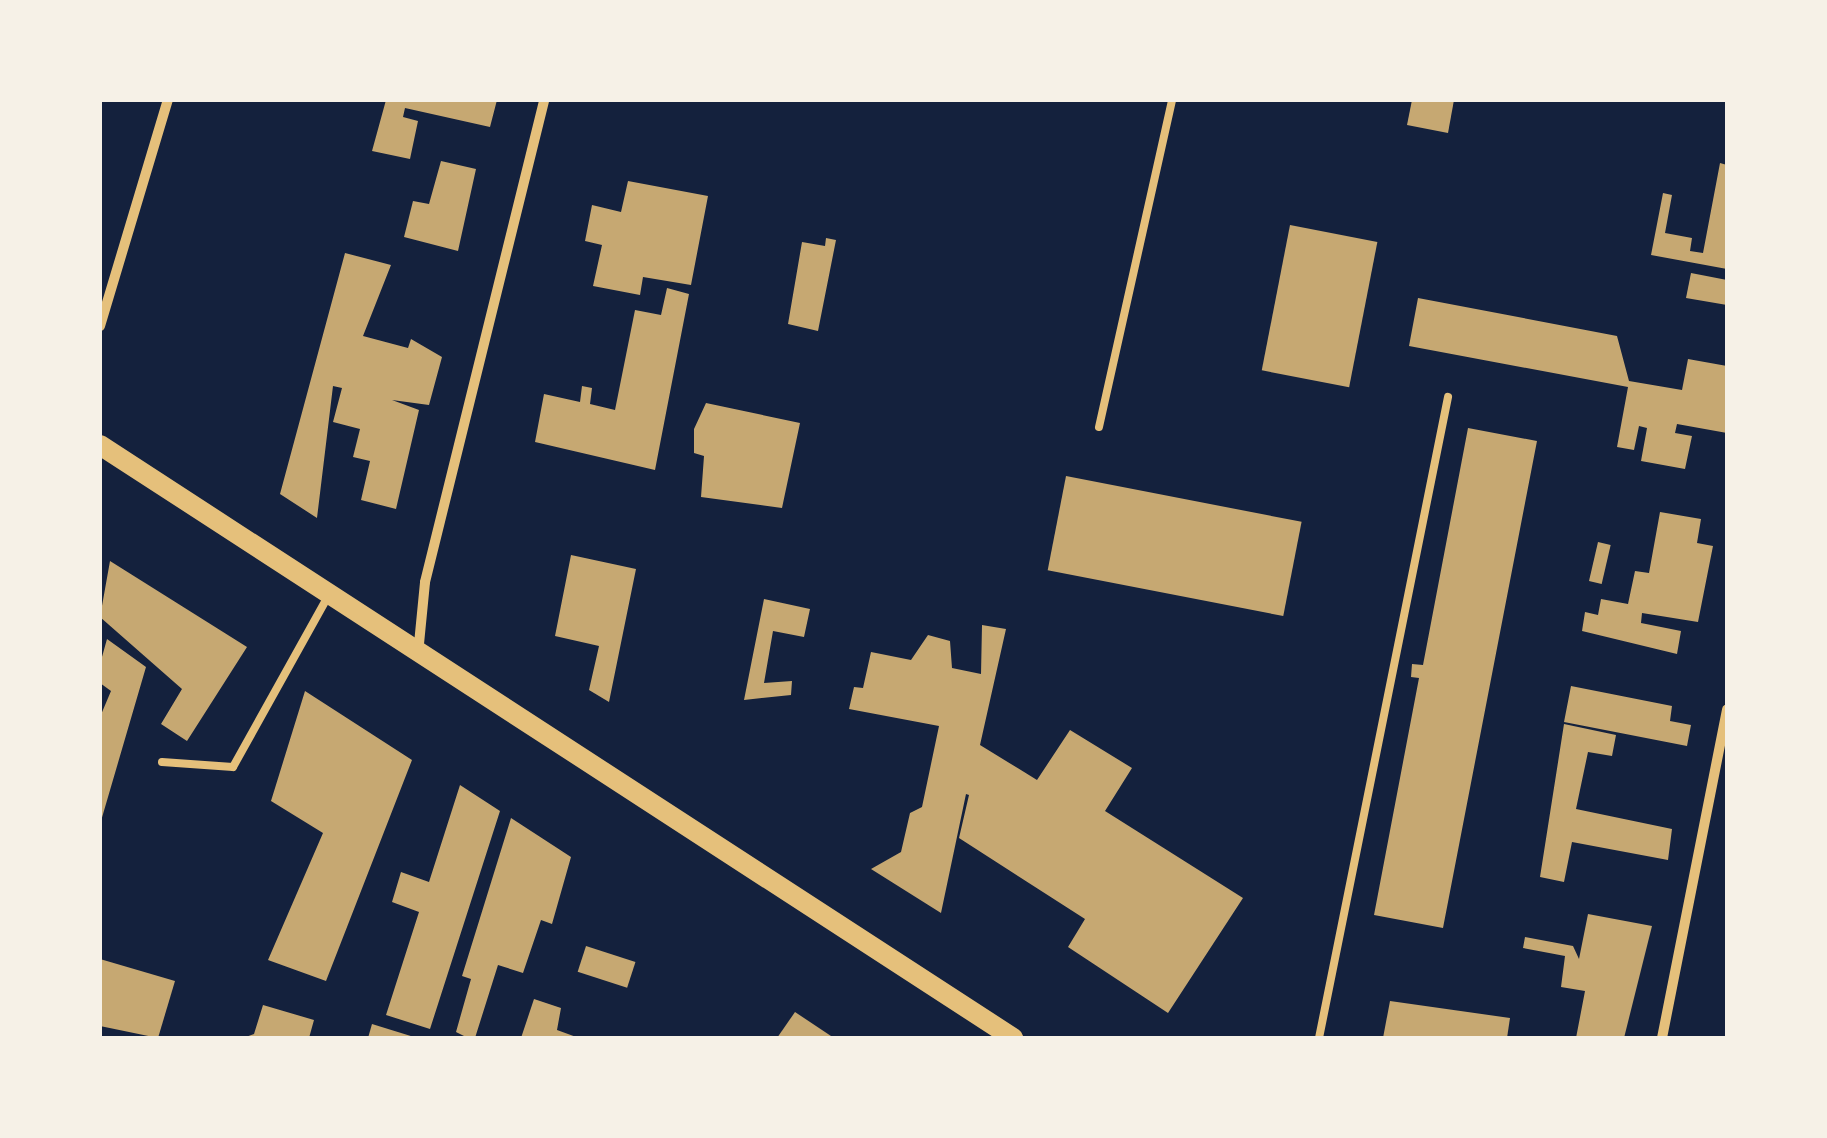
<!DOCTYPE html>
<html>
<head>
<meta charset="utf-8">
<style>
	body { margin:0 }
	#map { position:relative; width:1827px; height:1138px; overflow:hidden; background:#14213d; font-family:Jost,sans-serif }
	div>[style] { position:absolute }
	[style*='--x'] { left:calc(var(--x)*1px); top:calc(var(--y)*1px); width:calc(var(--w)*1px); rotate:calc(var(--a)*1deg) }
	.building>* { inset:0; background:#c6a872; transform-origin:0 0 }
	.service>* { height:8px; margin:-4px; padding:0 4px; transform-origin:4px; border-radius:4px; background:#e5c07b }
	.minor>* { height:10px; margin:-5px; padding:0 5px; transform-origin:5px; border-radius:5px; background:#e5c07b }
	.secondary>* { height:20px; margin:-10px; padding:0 10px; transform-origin:10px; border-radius:10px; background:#e5c07b }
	span { translate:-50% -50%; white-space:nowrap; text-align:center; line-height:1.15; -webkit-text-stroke:9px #f6f1e7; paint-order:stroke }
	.frame { position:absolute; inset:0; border:102px solid #f6f1e7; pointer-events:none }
</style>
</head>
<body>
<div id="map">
	<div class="building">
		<div style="clip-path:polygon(386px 100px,497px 100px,490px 127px,405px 108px,403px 117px,418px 121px,410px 159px,372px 151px)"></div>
		<div style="clip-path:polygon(1412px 100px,1454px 100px,1448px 133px,1407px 125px)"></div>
		<div style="clip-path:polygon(441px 161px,476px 169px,458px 251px,404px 237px,413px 201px,429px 204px)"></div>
		<div style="clip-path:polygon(1720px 163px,1727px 165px,1727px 269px,1651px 255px,1663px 193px,1672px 195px,1665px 233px,1692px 238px,1690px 251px,1703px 253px)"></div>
		<div style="clip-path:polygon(628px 181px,708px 196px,691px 285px,643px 277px,640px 295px,593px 286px,602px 245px,585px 241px,592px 205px,621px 212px)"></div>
		<div style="left:1290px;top:225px;width:89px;height:148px;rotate:11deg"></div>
		<div style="clip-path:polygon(826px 238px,836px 240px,818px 331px,788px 324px,802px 242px,825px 246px)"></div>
		<div style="clip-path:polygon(345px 253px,391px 265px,363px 336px,408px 348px,411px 339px,442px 357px,429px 405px,392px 400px,419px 410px,396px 509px,361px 500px,370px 461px,353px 457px,360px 429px,333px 422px,342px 388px,333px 386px,317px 518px,280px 494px)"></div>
		<div style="clip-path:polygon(1691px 273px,1727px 280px,1727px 305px,1686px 298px)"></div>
		<div style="clip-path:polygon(667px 288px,689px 294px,655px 470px,535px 442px,544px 394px,580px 402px,582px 386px,592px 388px,590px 404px,615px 410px,635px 310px,661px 315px)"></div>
		<div style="clip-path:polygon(1418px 298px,1617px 336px,1629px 381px,1682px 390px,1688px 359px,1727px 366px,1727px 433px,1677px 424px,1675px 433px,1692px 436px,1685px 469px,1641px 461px,1647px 428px,1639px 426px,1634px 450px,1617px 447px,1628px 387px,1409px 346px)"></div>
		<div style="clip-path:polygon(706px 403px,800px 423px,782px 508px,701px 497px,704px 456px,694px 453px,694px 429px)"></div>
		<div style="clip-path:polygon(1468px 428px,1537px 441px,1443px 928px,1374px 915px,1419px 678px,1411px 677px,1412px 664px,1423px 665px)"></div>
		<div style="left:1066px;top:476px;width:240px;height:96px;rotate:11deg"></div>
		<div style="clip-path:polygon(1660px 512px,1701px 519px,1697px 543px,1713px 546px,1698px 622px,1642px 613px,1641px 623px,1681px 631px,1677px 654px,1582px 631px,1585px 612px,1598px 615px,1601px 599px,1628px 604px,1635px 571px,1649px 573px)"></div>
		<div style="left:1598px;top:542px;width:13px;height:40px;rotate:13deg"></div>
		<div style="clip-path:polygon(571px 555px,636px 569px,609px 702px,589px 690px,599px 646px,555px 636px)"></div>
		<div style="clip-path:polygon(110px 561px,247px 647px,187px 741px,161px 724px,182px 689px,100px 617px)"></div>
		<div style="clip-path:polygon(764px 599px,810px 609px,804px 637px,773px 631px,764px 683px,792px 681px,791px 695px,744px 700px)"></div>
		<div style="clip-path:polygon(982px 625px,1006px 629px,980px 745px,1037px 780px,1070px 730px,1132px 768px,1105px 811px,1243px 898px,1168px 1013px,1068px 947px,1085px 919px,959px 838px,969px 795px,966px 794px,941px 913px,871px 869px,901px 852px,910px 813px,922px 807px,939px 726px,849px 709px,854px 687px,863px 688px,871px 652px,911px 660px,928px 635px,950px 641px,952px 668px,981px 674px)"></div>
		<div style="clip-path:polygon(107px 639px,146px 667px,101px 821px,100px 717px,111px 691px,100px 683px,100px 664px)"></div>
		<div style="clip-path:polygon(1571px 686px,1672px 706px,1670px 721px,1691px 725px,1687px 746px,1564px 722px)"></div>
		<div style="clip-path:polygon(305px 691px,412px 760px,326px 981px,268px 960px,323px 833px,271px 801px)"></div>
		<div style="clip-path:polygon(1564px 724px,1616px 735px,1612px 756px,1588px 752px,1576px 809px,1672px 829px,1668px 860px,1572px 842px,1564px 882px,1540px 877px)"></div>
		<div style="clip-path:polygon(460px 785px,500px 811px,430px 1029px,386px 1015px,419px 912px,392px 902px,401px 872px,429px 882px)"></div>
		<div style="clip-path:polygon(511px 818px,571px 857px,552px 924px,541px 920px,523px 973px,498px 965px,475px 1038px,468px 1038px,456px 1032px,471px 979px,462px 976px)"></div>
		<div style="clip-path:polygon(1588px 914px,1652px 926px,1624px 1038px,1576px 1038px,1585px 991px,1561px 987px,1565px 956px,1523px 948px,1525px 937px,1573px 946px,1579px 959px)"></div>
		<div style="left:586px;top:946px;width:52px;height:27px;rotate:18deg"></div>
		<div style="clip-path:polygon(100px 959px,175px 981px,158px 1038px,100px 1026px)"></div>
		<div style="clip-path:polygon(534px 999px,561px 1008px,557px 1030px,579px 1038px,521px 1038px)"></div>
		<div style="clip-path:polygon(1390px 1001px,1510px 1018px,1507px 1038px,1383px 1038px)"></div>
		<div style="clip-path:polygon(263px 1005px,314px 1020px,309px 1038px,243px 1038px,254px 1034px)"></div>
		<div style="clip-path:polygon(795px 1012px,834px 1038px,777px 1038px)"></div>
		<div style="clip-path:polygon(372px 1024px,414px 1037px,414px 1038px,368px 1038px)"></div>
	</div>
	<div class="service">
		<div style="--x:1099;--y:427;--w:335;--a:-77.4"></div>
		<div style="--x:162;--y:762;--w:71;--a:4"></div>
		<div style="--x:233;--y:767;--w:196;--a:-60.9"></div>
		<div style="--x:1319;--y:1038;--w:654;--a:-78.62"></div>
	</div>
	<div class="minor">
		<div style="--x:100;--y:326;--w:236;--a:-73.3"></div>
		<div style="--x:418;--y:654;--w:72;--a:-84.4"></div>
		<div style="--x:425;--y:582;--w:496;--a:-76.1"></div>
		<div style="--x:1662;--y:1038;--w:335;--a:-78.8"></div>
	</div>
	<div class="secondary">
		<div style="--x:100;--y:445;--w:1089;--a:33"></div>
	</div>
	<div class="frame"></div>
</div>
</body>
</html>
